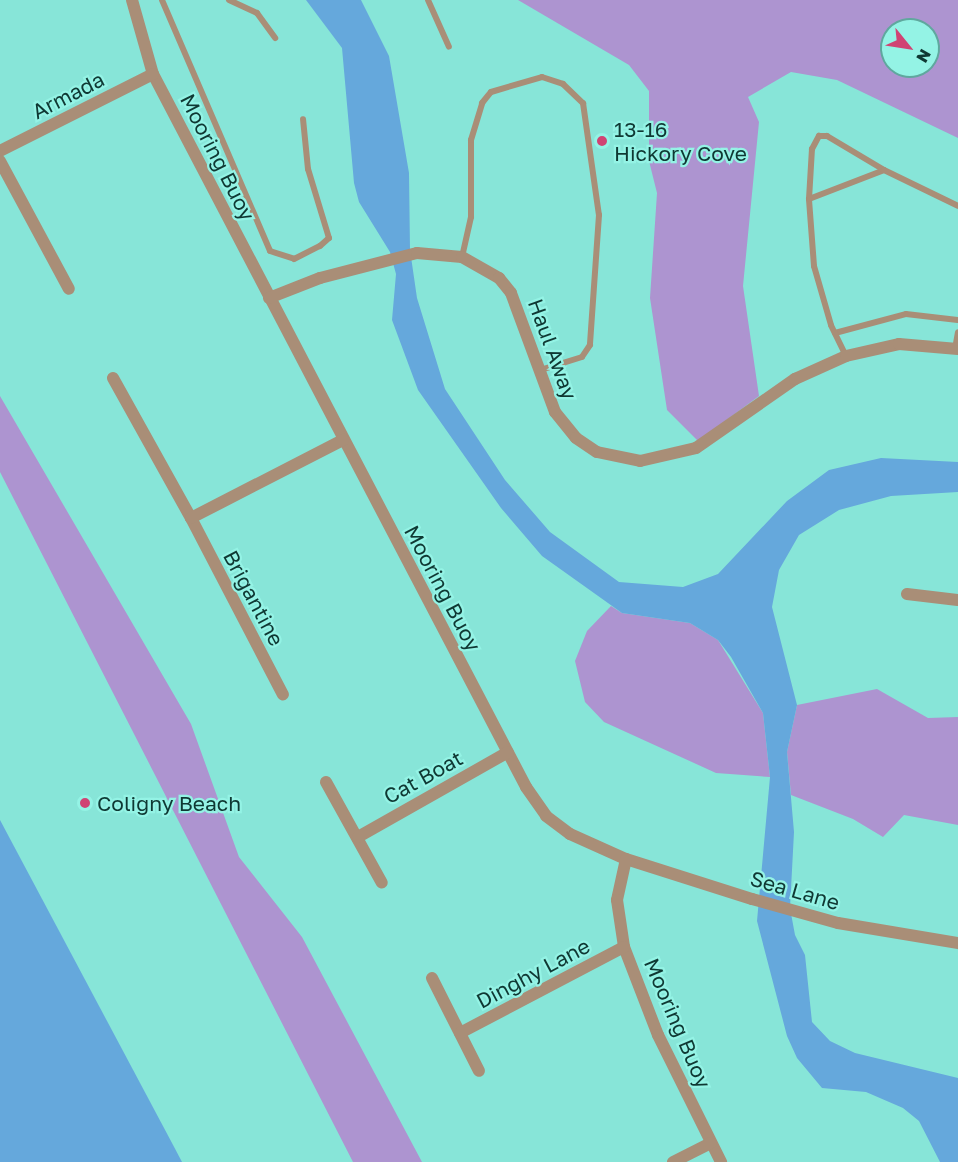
<!DOCTYPE html>
<html>
<head>
<meta charset="utf-8">
<style>
	body { margin:0 }
	#map { position:relative; width:958px; height:1162px; overflow:hidden; background:#87e5d8; font-family:"Golos Text",sans-serif }
	div>[style] { position:absolute }
	[style*='--x'] { left:calc(var(--x)*1px); top:calc(var(--y)*1px); width:calc(var(--w)*1px); rotate:calc(var(--a)*1deg) }
	.green>* { inset:0; background:#ad94d0 }
	.water>* { inset:0; background:#65a8dc }
	.lane>* { height:6px; margin:-3px; padding:0 3px; transform-origin:3px; border-radius:3px; background:#a98e77 }
	.street>* { height:12px; margin:-6px; padding:0 6px; transform-origin:6px; border-radius:6px; background:#a98e77 }
	.dots>* { width:16px; height:16px; translate:-50% -50%; box-sizing:border-box; border:3px solid #94f3e5; border-radius:50% }
	span { translate:-50% -50%; white-space:nowrap; text-align:center; line-height:1.15; -webkit-text-stroke:4.5px #94f3e5; paint-order:stroke }
	.street-label { font-size:21px; color:#0f3833 }
	.poi-label { font-size:21px; color:#0f3833 }
	.left { translate:0 -50%; text-align:left }
	.north { position:absolute; left:880px; top:18px; width:60px; height:60px; box-sizing:border-box; background:#94f3e5; border:2px solid #5fa89e; border-radius:50%; rotate:120deg; font-size:16px; font-weight:700; line-height:24px; text-align:center; color:#0f3833 }
	.north::after { content:''; display:block; margin:auto; width:21px; height:27px; background:#d04373; clip-path:polygon(50% 0,100% 100%,50% 72%,0 100%) }
</style>
</head>
<body>
<div id="map">
	<div class="green">
		<div style="clip-path:polygon(evenodd,518px 0,958px 0,958px 138px,837px 80px,791px 72px,748px 97px,759px 122px,743px 286px,759px 396px,698px 441px,667px 410px,650px 298px,657px 193px,649px 161px,649px 91px,629px 65px,518px 0,892px 30px,928px 30px,928px 66px,892px 66px,892px 30px)"></div>
		<div style="clip-path:polygon(0 396px,191px 724px,239px 857px,302px 937px,422px 1162px,353px 1162px,0 472px)"></div>
		<div style="clip-path:polygon(611px 606px,622px 613px,690px 623px,718px 640px,763px 713px,770px 777px,716px 773px,604px 722px,585px 702px,575px 661px,587px 631px)"></div>
		<div style="clip-path:polygon(877px 689px,928px 718px,958px 717px,958px 825px,904px 815px,883px 837px,853px 819px,791px 795px,787px 752px,797px 705px)"></div>
	</div>
	<div class="water">
		<div style="clip-path:polygon(306px 0,361px 0,389px 56px,409px 173px,410px 250px,417px 298px,445px 389px,505px 480px,550px 532px,619px 582px,683px 587px,718px 574px,787px 501px,829px 470px,881px 458px,958px 462px,958px 492px,891px 496px,839px 510px,799px 535px,779px 570px,772px 607px,797px 705px,787px 752px,794px 832px,790px 908px,795px 935px,805px 955px,812px 1022px,830px 1041px,855px 1053px,958px 1078px,958px 1162px,940px 1162px,919px 1121px,903px 1108px,866px 1092px,822px 1088px,797px 1058px,787px 1036px,757px 921px,770px 777px,763px 713px,731px 657px,718px 640px,690px 623px,622px 613px,542px 556px,501px 508px,418px 390px,392px 320px,396px 274px,390px 252px,359px 202px,354px 183px,342px 48px)"></div>
		<div style="clip-path:polygon(0 820px,172px 1143px,182px 1162px,0 1162px)"></div>
	</div>
	<div class="lane">
		<div style="--x:162;--y:0;--w:273;--a:66.7"></div>
		<div style="--x:270;--y:251;--w:25;--a:18"></div>
		<div style="--x:294;--y:259;--w:29;--a:-27"></div>
		<div style="--x:320;--y:246;--w:12;--a:-42"></div>
		<div style="--x:329;--y:238;--w:72;--a:-106.9"></div>
		<div style="--x:308;--y:169;--w:50;--a:-95.7"></div>
		<div style="--x:229;--y:0;--w:31;--a:25"></div>
		<div style="--x:257;--y:13;--w:31;--a:54"></div>
		<div style="--x:428;--y:0;--w:51;--a:65.9"></div>
		<div style="--x:809;--y:199;--w:80;--a:-21.1"></div>
		<div style="--x:462;--y:257;--w:41;--a:-77.3"></div>
		<div style="--x:471;--y:217;--w:77;--a:-90"></div>
		<div style="--x:471;--y:140;--w:39;--a:-73"></div>
		<div style="--x:482;--y:103;--w:14;--a:-51"></div>
		<div style="--x:491;--y:92;--w:53;--a:-16.4"></div>
		<div style="--x:542;--y:77;--w:22;--a:18"></div>
		<div style="--x:563;--y:84;--w:28;--a:44"></div>
		<div style="--x:583;--y:103;--w:113;--a:81.9"></div>
		<div style="--x:599;--y:215;--w:130;--a:94"></div>
		<div style="--x:590;--y:345;--w:14;--a:124"></div>
		<div style="--x:582;--y:357;--w:44;--a:162.8"></div>
		<div style="--x:835;--y:333;--w:73;--a:-15"></div>
		<div style="--x:906;--y:314;--w:52;--a:6.6"></div>
		<div style="--x:955;--y:349;--w:17;--a:-80"></div>
		<div style="--x:846;--y:356;--w:34;--a:-116"></div>
		<div style="--x:831;--y:325;--w:61;--a:-106.1"></div>
		<div style="--x:814;--y:266;--w:67;--a:-94.3"></div>
		<div style="--x:809;--y:199;--w:50;--a:-86.6"></div>
		<div style="--x:812;--y:149;--w:15;--a:-62"></div>
		<div style="--x:819;--y:136;--w:8;--a:0"></div>
		<div style="--x:827;--y:136;--w:66;--a:30.8"></div>
		<div style="--x:884;--y:170;--w:82;--a:25.9"></div>
	</div>
	<div class="street">
		<div style="--x:132;--y:0;--w:77;--a:74.2"></div>
		<div style="--x:153;--y:74;--w:805;--a:62.38"></div>
		<div style="--x:526;--y:787;--w:35;--a:55"></div>
		<div style="--x:546;--y:816;--w:30;--a:37"></div>
		<div style="--x:570;--y:834;--w:61;--a:24.1"></div>
		<div style="--x:626;--y:859;--w:132;--a:17.6"></div>
		<div style="--x:752;--y:899;--w:89;--a:15.6"></div>
		<div style="--x:838;--y:923;--w:122;--a:9.5"></div>
		<div style="--x:0;--y:151;--w:171;--a:-26.7"></div>
		<div style="--x:0;--y:161;--w:145;--a:61.7"></div>
		<div style="--x:269;--y:298;--w:55;--a:-21.4"></div>
		<div style="--x:320;--y:278;--w:100;--a:-14.5"></div>
		<div style="--x:417;--y:253;--w:45;--a:5.1"></div>
		<div style="--x:462;--y:257;--w:43;--a:29.6"></div>
		<div style="--x:499;--y:278;--w:19;--a:51"></div>
		<div style="--x:511;--y:293;--w:127;--a:69.7"></div>
		<div style="--x:555;--y:412;--w:33;--a:51"></div>
		<div style="--x:576;--y:438;--w:25;--a:34"></div>
		<div style="--x:597;--y:452;--w:44;--a:11.8"></div>
		<div style="--x:640;--y:461;--w:57;--a:-13.1"></div>
		<div style="--x:696;--y:448;--w:121;--a:-34.9"></div>
		<div style="--x:795;--y:379;--w:56;--a:-24.3"></div>
		<div style="--x:846;--y:356;--w:54;--a:-12.8"></div>
		<div style="--x:899;--y:344;--w:59;--a:4.8"></div>
		<div style="--x:113;--y:378;--w:160;--a:60.9"></div>
		<div style="--x:191;--y:518;--w:199;--a:62.5"></div>
		<div style="--x:191;--y:518;--w:171;--a:-27.2"></div>
		<div style="--x:907;--y:594;--w:51;--a:6.7"></div>
		<div style="--x:326;--y:782;--w:115;--a:61"></div>
		<div style="--x:358;--y:837;--w:172;--a:-29.5"></div>
		<div style="--x:626;--y:859;--w:42;--a:102.4"></div>
		<div style="--x:617;--y:900;--w:48;--a:81.5"></div>
		<div style="--x:624;--y:947;--w:94;--a:68.9"></div>
		<div style="--x:658;--y:1035;--w:142;--a:63.6"></div>
		<div style="--x:432;--y:978;--w:104;--a:63.2"></div>
		<div style="--x:460;--y:1033;--w:185;--a:-27.7"></div>
		<div style="--x:673;--y:1162;--w:42;--a:-26.6"></div>
	</div>
	<div class="dots">
		<div style="left:602px;top:141px;background:#d04373"></div>
		<div style="left:85px;top:803px;background:#d04373"></div>
	</div>
	<div class="street-label">
		<span style="left:68px;top:95px;rotate:-27deg">Armada</span>
		<span style="left:218px;top:157px;rotate:63deg">Mooring Buoy</span>
		<span style="left:553px;top:349px;rotate:70deg">Haul Away</span>
		<span style="left:443px;top:588px;rotate:62deg">Mooring Buoy</span>
		<span style="left:254px;top:598px;rotate:62deg">Brigantine</span>
		<span style="left:423px;top:777px;rotate:-29deg">Cat Boat</span>
		<span style="left:795px;top:890px;rotate:16deg">Sea Lane</span>
		<span style="left:533px;top:973px;rotate:-28deg">Dinghy Lane</span>
		<span style="left:678px;top:1023px;rotate:67deg">Mooring Buoy</span>
	</div>
	<div class="poi-label">
		<span class="left" style="left:614px;top:141px">13-16<br>Hickory Cove</span>
		<span class="left" style="left:97px;top:803px">Coligny Beach</span>
	</div>
	<div class="north">N</div>
</div>
</body>
</html>
